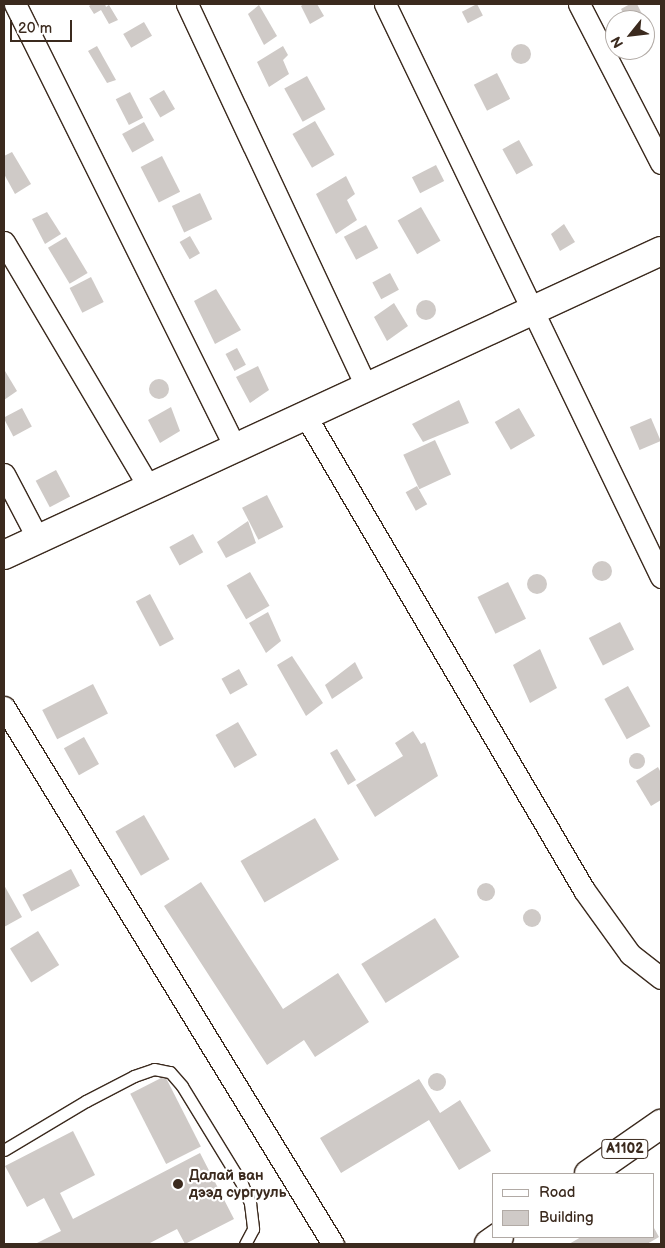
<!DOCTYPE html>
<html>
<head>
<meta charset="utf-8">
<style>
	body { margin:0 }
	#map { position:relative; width:665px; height:1248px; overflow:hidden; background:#fff; font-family:"Balsamiq Sans",sans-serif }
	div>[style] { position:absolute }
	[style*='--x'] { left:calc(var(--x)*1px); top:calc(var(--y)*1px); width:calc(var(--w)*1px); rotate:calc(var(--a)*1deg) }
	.building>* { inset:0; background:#cfcac7; transform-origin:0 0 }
	.round { border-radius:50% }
	.roads { filter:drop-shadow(1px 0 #3b2a1e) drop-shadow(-1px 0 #3b2a1e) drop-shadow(0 1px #3b2a1e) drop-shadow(0 -1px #3b2a1e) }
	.service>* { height:11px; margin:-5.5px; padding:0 5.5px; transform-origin:5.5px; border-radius:5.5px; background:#fff }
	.minor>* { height:21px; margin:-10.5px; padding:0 10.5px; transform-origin:10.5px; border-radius:10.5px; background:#fff }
	.secondary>* { height:28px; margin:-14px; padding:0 14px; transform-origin:14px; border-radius:14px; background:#fff }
	.primary>* { height:28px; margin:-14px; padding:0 14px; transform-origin:14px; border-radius:14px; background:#fff }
	.dots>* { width:14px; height:14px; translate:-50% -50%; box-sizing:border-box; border:2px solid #fff; border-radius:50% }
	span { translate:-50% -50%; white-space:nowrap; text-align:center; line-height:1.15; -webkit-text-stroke:4.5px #fff; paint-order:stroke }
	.shield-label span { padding:1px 4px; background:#fff; border:1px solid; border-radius:4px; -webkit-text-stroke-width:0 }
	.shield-label { font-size:14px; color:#3b2a1e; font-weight:700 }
	.poi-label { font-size:15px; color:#3b2a1e; font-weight:700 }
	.left { translate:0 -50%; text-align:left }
	.frame { position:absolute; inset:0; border:5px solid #3b2a1e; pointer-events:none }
	.legend { position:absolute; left:492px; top:1173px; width:162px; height:65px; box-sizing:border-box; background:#fff; border:1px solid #b1aaa5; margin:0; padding:6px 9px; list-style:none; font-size:15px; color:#3b2a1e }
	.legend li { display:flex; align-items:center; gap:10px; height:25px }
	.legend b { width:25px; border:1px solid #b1aaa5 }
	.north { position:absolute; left:605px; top:10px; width:50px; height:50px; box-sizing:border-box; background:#fff; border:1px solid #b1aaa5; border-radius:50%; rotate:241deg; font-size:14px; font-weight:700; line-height:20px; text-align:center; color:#3b2a1e }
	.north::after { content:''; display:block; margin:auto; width:18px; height:22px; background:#3b2a1e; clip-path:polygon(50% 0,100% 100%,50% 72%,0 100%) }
	.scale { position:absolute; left:10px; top:20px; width:62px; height:22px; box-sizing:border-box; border:2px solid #3b2a1e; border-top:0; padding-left:6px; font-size:15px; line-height:18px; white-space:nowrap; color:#3b2a1e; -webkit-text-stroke:4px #fff; paint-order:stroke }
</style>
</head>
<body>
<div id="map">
	<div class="building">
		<div style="clip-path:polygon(92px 4px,105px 4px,106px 7px,109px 5px,118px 20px,109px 24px,101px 10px,94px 14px,89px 6px)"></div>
		<div style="clip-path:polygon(304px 4px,317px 4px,324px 16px,310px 24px,301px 6px)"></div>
		<div style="left:477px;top:4px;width:13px;height:17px;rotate:63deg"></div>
		<div style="clip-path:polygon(630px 4px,637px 4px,648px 26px,645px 27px,645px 20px,627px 20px,621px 9px)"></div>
		<div style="clip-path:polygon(259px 5px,277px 36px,264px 45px,248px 14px)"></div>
		<div style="left:144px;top:22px;width:16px;height:24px;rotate:60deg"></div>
		<div class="round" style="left:511px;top:44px;width:20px;height:20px"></div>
		<div style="clip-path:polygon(97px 46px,116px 80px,107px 83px,88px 51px)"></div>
		<div style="clip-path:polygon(283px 46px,288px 55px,283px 60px,289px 74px,269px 87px,257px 62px)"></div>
		<div style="left:497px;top:73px;width:29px;height:26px;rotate:63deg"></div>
		<div style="left:307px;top:76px;width:38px;height:26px;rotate:61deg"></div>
		<div style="left:164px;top:90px;width:22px;height:17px;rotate:60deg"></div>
		<div style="left:130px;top:92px;width:29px;height:16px;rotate:63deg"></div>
		<div style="left:315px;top:121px;width:39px;height:26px;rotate:60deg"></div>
		<div style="left:144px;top:122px;width:21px;height:25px;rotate:61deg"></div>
		<div style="left:519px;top:140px;width:29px;height:19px;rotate:61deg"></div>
		<div style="clip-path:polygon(12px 152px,31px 184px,15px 194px,4px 174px,4px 156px)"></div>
		<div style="left:162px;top:156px;width:40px;height:24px;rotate:63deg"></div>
		<div style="left:436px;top:165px;width:18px;height:27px;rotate:63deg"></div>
		<div style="clip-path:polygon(346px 176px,355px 194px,347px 200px,357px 220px,336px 234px,316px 194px)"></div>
		<div style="left:200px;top:193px;width:29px;height:31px;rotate:65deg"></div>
		<div style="left:421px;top:207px;width:39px;height:27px;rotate:60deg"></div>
		<div style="clip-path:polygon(47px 212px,61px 234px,45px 244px,32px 219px)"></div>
		<div style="clip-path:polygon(564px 224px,575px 242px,560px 251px,551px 234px)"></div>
		<div style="left:366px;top:225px;width:26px;height:25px;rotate:62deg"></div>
		<div style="left:190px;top:236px;width:20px;height:12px;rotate:60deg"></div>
		<div style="left:66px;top:237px;width:42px;height:21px;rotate:59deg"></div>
		<div style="left:390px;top:273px;width:19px;height:20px;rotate:62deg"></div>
		<div style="left:91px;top:277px;width:28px;height:24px;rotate:63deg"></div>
		<div style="clip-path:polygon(216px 289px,241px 330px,215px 344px,194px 301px)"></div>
		<div class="round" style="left:416px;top:300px;width:20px;height:20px"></div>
		<div style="clip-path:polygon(394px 303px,408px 326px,387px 341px,374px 317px)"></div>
		<div style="left:237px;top:348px;width:19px;height:13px;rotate:62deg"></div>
		<div style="clip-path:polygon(258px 366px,269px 390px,250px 403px,236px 377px)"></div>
		<div style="clip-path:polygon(5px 371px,17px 391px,4px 400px,4px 372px)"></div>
		<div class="round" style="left:149px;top:379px;width:20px;height:20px"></div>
		<div style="clip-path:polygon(459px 400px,469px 423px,423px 442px,412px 424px)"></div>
		<div style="clip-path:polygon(171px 407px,180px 431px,160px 443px,148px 420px)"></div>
		<div style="left:22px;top:408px;width:21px;height:21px;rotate:62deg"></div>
		<div style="left:519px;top:408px;width:32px;height:28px;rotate:60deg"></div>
		<div style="left:651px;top:418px;width:25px;height:23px;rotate:67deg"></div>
		<div style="left:435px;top:440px;width:38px;height:35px;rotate:65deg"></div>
		<div style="left:56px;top:470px;width:30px;height:23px;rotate:62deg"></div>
		<div style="left:417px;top:486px;width:21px;height:13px;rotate:61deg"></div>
		<div style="left:267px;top:495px;width:36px;height:28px;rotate:63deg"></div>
		<div style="clip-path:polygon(248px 521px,256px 543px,226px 558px,217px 542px)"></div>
		<div style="left:193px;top:534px;width:21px;height:27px;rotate:61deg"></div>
		<div class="round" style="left:592px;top:561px;width:20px;height:20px"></div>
		<div style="left:250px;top:572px;width:39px;height:27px;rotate:60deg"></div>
		<div class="round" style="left:527px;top:574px;width:20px;height:20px"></div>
		<div style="left:508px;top:582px;width:41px;height:34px;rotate:64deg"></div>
		<div style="left:150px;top:594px;width:51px;height:16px;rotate:62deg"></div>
		<div style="clip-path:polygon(268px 612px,281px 641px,266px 653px,249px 623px)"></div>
		<div style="left:620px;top:622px;width:31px;height:35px;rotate:63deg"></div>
		<div style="clip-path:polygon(540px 649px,557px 688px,530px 703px,513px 665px)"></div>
		<div style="clip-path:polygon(292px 656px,323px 703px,306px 716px,277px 665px)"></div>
		<div style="clip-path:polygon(355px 662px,363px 678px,332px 699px,325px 685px)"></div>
		<div style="left:239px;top:669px;width:18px;height:20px;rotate:61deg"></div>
		<div style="left:93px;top:684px;width:33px;height:57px;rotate:63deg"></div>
		<div style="left:628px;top:686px;width:46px;height:27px;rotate:61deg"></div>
		<div style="left:238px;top:722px;width:38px;height:26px;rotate:60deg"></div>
		<div style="clip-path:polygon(413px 731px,421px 744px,425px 742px,438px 776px,375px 817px,356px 785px,403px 756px,395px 743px)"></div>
		<div style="left:84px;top:737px;width:31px;height:23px;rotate:61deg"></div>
		<div style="clip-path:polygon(337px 749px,356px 780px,348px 785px,330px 753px)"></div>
		<div class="round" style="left:629px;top:753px;width:16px;height:16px"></div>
		<div style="clip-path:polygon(658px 767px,661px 773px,661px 800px,651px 806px,636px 781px)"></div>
		<div style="left:144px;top:815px;width:51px;height:33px;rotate:60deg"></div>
		<div style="left:315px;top:818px;width:48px;height:86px;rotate:60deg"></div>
		<div style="left:71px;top:869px;width:19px;height:55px;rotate:62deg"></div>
		<div style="clip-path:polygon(201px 882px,283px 1009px,338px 973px,369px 1022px,315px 1057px,304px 1040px,267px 1065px,164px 906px)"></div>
		<div class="round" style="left:477px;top:883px;width:18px;height:18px"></div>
		<div style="clip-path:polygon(4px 885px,22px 917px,4px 927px)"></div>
		<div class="round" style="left:523px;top:909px;width:18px;height:18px"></div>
		<div style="left:435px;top:918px;width:46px;height:87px;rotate:58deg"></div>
		<div style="left:38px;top:931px;width:40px;height:33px;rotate:58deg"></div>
		<div class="round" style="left:428px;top:1073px;width:18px;height:18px"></div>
		<div style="left:165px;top:1076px;width:79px;height:39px;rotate:63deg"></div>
		<div style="clip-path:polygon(419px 1079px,440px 1113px,460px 1100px,491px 1151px,459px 1170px,429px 1120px,341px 1173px,320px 1138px)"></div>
		<div style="clip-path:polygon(73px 1131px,95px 1175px,60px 1193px,73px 1219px,200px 1153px,234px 1219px,185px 1244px,177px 1229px,148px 1244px,35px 1244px,61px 1231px,44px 1198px,27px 1207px,5px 1166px)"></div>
		<div style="clip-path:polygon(654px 1228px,659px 1237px,647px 1244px,569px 1244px,581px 1237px,654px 1237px)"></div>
	</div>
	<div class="roads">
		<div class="service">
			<div style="--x:4;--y:1150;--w:96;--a:-30.9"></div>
			<div style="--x:86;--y:1101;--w:54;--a:-27.5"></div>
			<div style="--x:134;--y:1076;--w:21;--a:-19"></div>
			<div style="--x:154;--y:1069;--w:16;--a:11"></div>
			<div style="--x:170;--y:1072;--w:18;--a:49"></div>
			<div style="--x:182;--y:1086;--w:115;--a:58.5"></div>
			<div style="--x:242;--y:1184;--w:21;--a:67"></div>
			<div style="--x:250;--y:1203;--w:26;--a:83"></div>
			<div style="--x:253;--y:1229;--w:17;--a:118"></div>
		</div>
		<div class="minor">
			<div style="--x:15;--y:4;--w:496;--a:63.6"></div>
			<div style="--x:187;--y:4;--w:422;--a:64.9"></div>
			<div style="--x:385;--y:4;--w:636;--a:64.28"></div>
			<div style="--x:579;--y:4;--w:179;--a:62.7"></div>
			<div style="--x:4;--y:242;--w:285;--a:59.4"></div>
			<div style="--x:305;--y:415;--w:551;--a:59.57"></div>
			<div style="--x:584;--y:890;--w:79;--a:54.3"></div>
			<div style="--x:630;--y:954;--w:39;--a:38"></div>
			<div style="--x:4;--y:474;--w:73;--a:62.4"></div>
			<div style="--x:4;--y:707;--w:630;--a:58.51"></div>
		</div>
		<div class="secondary">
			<div style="--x:4;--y:555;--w:724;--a:-24.83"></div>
		</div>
		<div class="primary">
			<div style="--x:589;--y:1174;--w:88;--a:-34.8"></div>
			<div style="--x:489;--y:1244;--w:12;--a:-35"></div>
		</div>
	</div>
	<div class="dots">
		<div style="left:178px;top:1184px;background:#3b2a1e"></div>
	</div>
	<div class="shield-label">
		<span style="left:625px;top:1149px">A1102</span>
	</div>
	<div class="poi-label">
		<span class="left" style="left:189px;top:1184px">Далай ван<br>дээд сургууль</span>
	</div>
	<div class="frame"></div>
	<ul class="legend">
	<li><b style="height:6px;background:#fff"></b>Road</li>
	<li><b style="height:14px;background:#cfcac7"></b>Building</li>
	</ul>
	<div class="north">N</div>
	<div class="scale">20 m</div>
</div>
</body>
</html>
